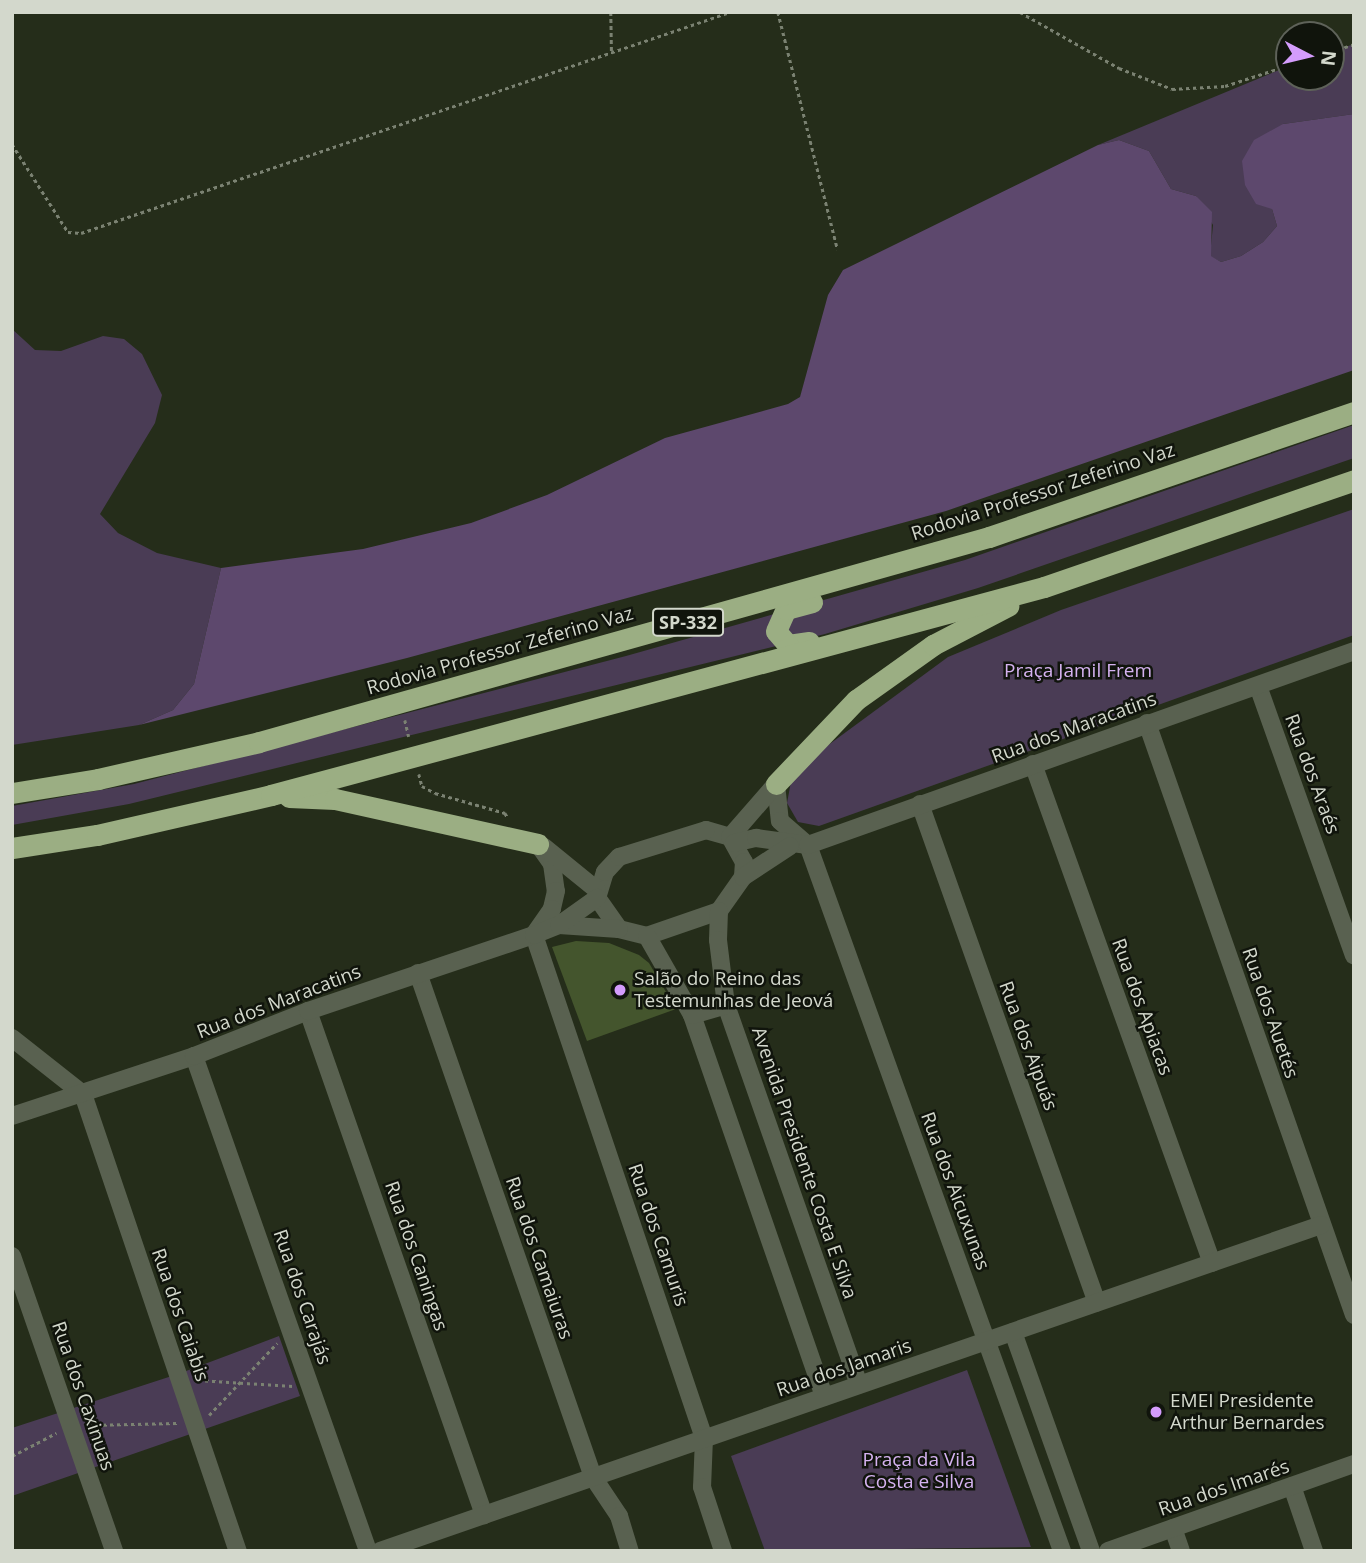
<!DOCTYPE html>
<html>
<head>
<meta charset="utf-8">
<style>
	body { margin:0 }
	#map { position:relative; width:1366px; height:1563px; overflow:hidden; background:#252d1a; font-family:"Open Sans",sans-serif }
	div>[style] { position:absolute }
	[style*='--x'] { left:calc(var(--x)*1px); top:calc(var(--y)*1px); width:calc(var(--w)*1px); rotate:calc(var(--a)*1deg) }
	.green>* { inset:0; background:#4a3c55 }
	.forest>* { inset:0; background:#5d486d }
	.building>* { inset:0; background:#44552d }
	.path>* { height:2.5px; margin-top:-1.25px; transform-origin:0; background:repeating-linear-gradient(90deg,#7b8272 0 3.5px,transparent 0 7px) }
	.minor>* { height:18px; margin:-9px; padding:0 9px; transform-origin:9px; border-radius:9px; background:#596150 }
	.highway>* { height:21px; margin:-10.5px; padding:0 10.5px; transform-origin:10.5px; border-radius:10.5px; background:#9bae83 }
	.dots>* { width:19px; height:19px; translate:-50% -50%; box-sizing:border-box; border:4px solid #10140c; border-radius:50% }
	span { translate:-50% -50%; white-space:nowrap; text-align:center; line-height:1.15; -webkit-text-stroke:5px #10140c; paint-order:stroke }
	.shield-label span { padding:2px 5px; background:#10140c; border:2px solid; border-radius:5px; -webkit-text-stroke-width:0 }
	.shield-label { font-size:18px; color:#d3d8cc; font-weight:700 }
	.street-label { font-size:19px; color:#d3d8cc }
	.park-label { font-size:19px; color:#d5b2f0 }
	.poi-label { font-size:19px; color:#d3d8cc }
	.left { translate:0 -50%; text-align:left }
	.frame { position:absolute; inset:0; border:14px solid #d3d8cc; pointer-events:none }
	.north { position:absolute; left:1275px; top:21px; width:70px; height:70px; box-sizing:border-box; background:#10140c; border:2px solid #5e6259; border-radius:50%; rotate:97deg; font-size:19px; font-weight:700; line-height:28px; text-align:center; color:#d3d8cc }
	.north::after { content:''; display:block; margin:auto; width:24px; height:32px; background:#d49cfc; clip-path:polygon(50% 0,100% 100%,50% 72%,0 100%) }
</style>
</head>
<body>
<div id="map">
	<div class="green">
		<div style="clip-path:polygon(1354px 44px,1354px 114px,1283px 124px,1272px 209px,1277px 226px,1263px 242px,1241px 256px,1221px 262px,1210px 256px,1213px 225px,1196px 196px,1171px 189px,1149px 151px,1119px 140px,1098px 145px,1289px 66px,1289px 77px,1331px 77px,1331px 52px)"></div>
		<div style="clip-path:polygon(12px 329px,35px 350px,61px 351px,103px 336px,124px 339px,142px 354px,162px 395px,155px 423px,100px 514px,118px 533px,157px 553px,221px 568px,194px 684px,173px 710px,139px 725px,12px 745px)"></div>
		<div style="clip-path:polygon(1354px 425px,1354px 458px,978px 588px,825px 634px,129px 804px,12px 825px,12px 806px,134px 784px,626px 656px,965px 560px)"></div>
		<div style="clip-path:polygon(1354px 509px,1354px 635px,819px 826px,798px 822px,787px 803px,793px 771px,948px 657px,1061px 610px)"></div>
		<div style="clip-path:polygon(279px 1336px,300px 1396px,12px 1496px,12px 1428px,178px 1374px)"></div>
		<div style="clip-path:polygon(967px 1370px,1031px 1547px,765px 1551px,731px 1456px)"></div>
	</div>
	<div class="forest">
		<div style="clip-path:polygon(1354px 114px,1354px 370px,946px 511px,407px 658px,139px 725px,173px 710px,194px 684px,221px 568px,363px 549px,471px 523px,547px 495px,665px 438px,788px 404px,800px 397px,828px 295px,843px 270px,1098px 145px,1119px 140px,1149px 151px,1171px 189px,1196px 196px,1212px 212px,1211px 256px,1221px 262px,1241px 256px,1263px 242px,1277px 226px,1272px 209px,1256px 204px,1245px 185px,1242px 161px,1254px 140px,1283px 124px)"></div>
	</div>
	<div class="building">
		<div style="clip-path:polygon(576px 941px,609px 943px,639px 955px,649px 963px,676px 1009px,587px 1041px,552px 947px)"></div>
	</div>
	<div class="path">
		<div style="--x:611;--y:12;--w:39;--a:89"></div>
		<div style="--x:778;--y:12;--w:245;--a:75.9"></div>
		<div style="--x:1020;--y:12;--w:114;--a:29.5"></div>
		<div style="--x:1119;--y:68;--w:57;--a:21.6"></div>
		<div style="--x:1172;--y:89;--w:53;--a:-3.2"></div>
		<div style="--x:1225;--y:86;--w:67;--a:-18.2"></div>
		<div style="--x:1331;--y:52;--w:24;--a:-19"></div>
		<div style="--x:12;--y:144;--w:104;--a:57.5"></div>
		<div style="--x:68;--y:232;--w:13;--a:4"></div>
		<div style="--x:81;--y:233;--w:686;--a:-18.8"></div>
		<div style="--x:405;--y:720;--w:17;--a:77"></div>
		<div style="--x:419;--y:774;--w:12;--a:76"></div>
		<div style="--x:422;--y:786;--w:15;--a:28"></div>
		<div style="--x:435;--y:793;--w:73;--a:15.9"></div>
		<div style="--x:505;--y:813;--w:6;--a:59"></div>
		<div style="--x:198;--y:1380;--w:95;--a:3.6"></div>
		<div style="--x:209;--y:1415;--w:99;--a:-46.6"></div>
		<div style="--x:89;--y:1425;--w:88;--a:-1.3"></div>
		<div style="--x:12;--y:1456;--w:50;--a:-27.6"></div>
	</div>
	<div class="minor">
		<div style="--x:1258;--y:686;--w:286;--a:70.4"></div>
		<div style="--x:1147;--y:723;--w:627;--a:70.73"></div>
		<div style="--x:1033;--y:764;--w:530;--a:70.27"></div>
		<div style="--x:776;--y:784;--w:37;--a:84"></div>
		<div style="--x:780;--y:821;--w:37;--a:41"></div>
		<div style="--x:808;--y:845;--w:750;--a:70.21"></div>
		<div style="--x:920;--y:804;--w:529;--a:70.47"></div>
		<div style="--x:706;--y:830;--w:25;--a:16"></div>
		<div style="--x:730;--y:837;--w:29;--a:61"></div>
		<div style="--x:744;--y:862;--w:15;--a:94"></div>
		<div style="--x:743;--y:877;--w:42;--a:125.2"></div>
		<div style="--x:719;--y:911;--w:76;--a:160.9"></div>
		<div style="--x:647;--y:936;--w:29;--a:-166"></div>
		<div style="--x:619;--y:929;--w:38;--a:-125"></div>
		<div style="--x:597;--y:898;--w:27;--a:-73"></div>
		<div style="--x:605;--y:872;--w:21;--a:-47"></div>
		<div style="--x:619;--y:857;--w:91;--a:-17.2"></div>
		<div style="--x:730;--y:837;--w:70;--a:-49"></div>
		<div style="--x:734;--y:843;--w:23;--a:-13"></div>
		<div style="--x:756;--y:838;--w:52;--a:7.7"></div>
		<div style="--x:808;--y:845;--w:579;--a:-19.56"></div>
		<div style="--x:538;--y:844;--w:24;--a:55"></div>
		<div style="--x:552;--y:864;--w:27;--a:82"></div>
		<div style="--x:556;--y:891;--w:18;--a:103"></div>
		<div style="--x:552;--y:909;--w:32;--a:125"></div>
		<div style="--x:534;--y:935;--w:531;--a:71.33"></div>
		<div style="--x:704;--y:1438;--w:49;--a:92.3"></div>
		<div style="--x:702;--y:1487;--w:67;--a:71.8"></div>
		<div style="--x:544;--y:847;--w:68;--a:39.1"></div>
		<div style="--x:743;--y:877;--w:56;--a:-33.4"></div>
		<div style="--x:719;--y:911;--w:29;--a:92"></div>
		<div style="--x:718;--y:940;--w:65;--a:83"></div>
		<div style="--x:726;--y:1005;--w:402;--a:70.7"></div>
		<div style="--x:559;--y:925;--w:60;--a:3.8"></div>
		<div style="--x:647;--y:936;--w:91;--a:60.3"></div>
		<div style="--x:692;--y:1015;--w:404;--a:70.9"></div>
		<div style="--x:418;--y:973;--w:534;--a:70.85"></div>
		<div style="--x:593;--y:1477;--w:47;--a:56.3"></div>
		<div style="--x:619;--y:1516;--w:37;--a:73"></div>
		<div style="--x:308;--y:1011;--w:534;--a:70.75"></div>
		<div style="--x:692;--y:1015;--w:35;--a:-16"></div>
		<div style="--x:12;--y:1038;--w:90;--a:38.3"></div>
		<div style="--x:83;--y:1094;--w:483;--a:71.3"></div>
		<div style="--x:194;--y:1056;--w:525;--a:70.63"></div>
		<div style="--x:12;--y:1116;--w:192;--a:-18.2"></div>
		<div style="--x:194;--y:1056;--w:123;--a:-21.5"></div>
		<div style="--x:308;--y:1011;--w:238;--a:-18.6"></div>
		<div style="--x:534;--y:935;--w:27;--a:-22"></div>
		<div style="--x:559;--y:925;--w:47;--a:-35.4"></div>
		<div style="--x:12;--y:1256;--w:312;--a:70.9"></div>
		<div style="--x:1013;--y:1332;--w:232;--a:70.4"></div>
		<div style="--x:1292;--y:1486;--w:69;--a:71.3"></div>
		<div style="--x:1173;--y:1528;--w:24;--a:71"></div>
		<div style="--x:380;--y:1551;--w:996;--a:-19.11"></div>
		<div style="--x:1108;--y:1551;--w:261;--a:-19.5"></div>
	</div>
	<div class="highway">
		<div style="--x:809;--y:642;--w:21;--a:172"></div>
		<div style="--x:788;--y:645;--w:18;--a:-131"></div>
		<div style="--x:776;--y:631;--w:24;--a:-66"></div>
		<div style="--x:786;--y:609;--w:27;--a:-15"></div>
		<div style="--x:776;--y:784;--w:116;--a:-46.4"></div>
		<div style="--x:856;--y:700;--w:95;--a:-35.5"></div>
		<div style="--x:933;--y:645;--w:85;--a:-27.5"></div>
		<div style="--x:12;--y:793;--w:87;--a:-9.2"></div>
		<div style="--x:98;--y:779;--w:165;--a:-12.9"></div>
		<div style="--x:259;--y:742;--w:758;--a:-15.69"></div>
		<div style="--x:989;--y:537;--w:386;--a:-18.9"></div>
		<div style="--x:289;--y:797;--w:46;--a:2.5"></div>
		<div style="--x:335;--y:799;--w:208;--a:12.5"></div>
		<div style="--x:12;--y:848;--w:86;--a:-8.7"></div>
		<div style="--x:97;--y:835;--w:179;--a:-12.9"></div>
		<div style="--x:271;--y:795;--w:800;--a:-15.06"></div>
		<div style="--x:1044;--y:587;--w:328;--a:-19"></div>
	</div>
	<div class="dots">
		<div style="left:620px;top:990px;background:#d49cfc"></div>
		<div style="left:1156px;top:1412px;background:#d49cfc"></div>
	</div>
	<div class="shield-label">
		<span style="left:688px;top:622px">SP-332</span>
	</div>
	<div class="street-label">
		<span style="left:1043px;top:492px;rotate:-18deg">Rodovia Professor Zeferino Vaz</span>
		<span style="left:500px;top:651px;rotate:-16deg">Rodovia Professor Zeferino Vaz</span>
		<span style="left:1074px;top:728px;rotate:-20deg">Rua dos Maracatins</span>
		<span style="left:1312px;top:774px;rotate:70deg">Rua dos Araés</span>
		<span style="left:279px;top:1002px;rotate:-21deg">Rua dos Maracatins</span>
		<span style="left:1142px;top:1007px;rotate:70deg">Rua dos Apiacas</span>
		<span style="left:1270px;top:1013px;rotate:71deg">Rua dos Auetés</span>
		<span style="left:1028px;top:1046px;rotate:70deg">Rua dos Aipuás</span>
		<span style="left:804px;top:1163px;rotate:71deg">Avenida Presidente Costa E Silva</span>
		<span style="left:955px;top:1191px;rotate:70deg">Rua dos Aicuxunas</span>
		<span style="left:658px;top:1235px;rotate:71deg">Rua dos Camuris</span>
		<span style="left:416px;top:1256px;rotate:71deg">Rua dos Caningas</span>
		<span style="left:539px;top:1258px;rotate:71deg">Rua dos Camaiuras</span>
		<span style="left:302px;top:1297px;rotate:71deg">Rua dos Carajás</span>
		<span style="left:180px;top:1315px;rotate:71deg">Rua dos Caiabis</span>
		<span style="left:844px;top:1368px;rotate:-19deg">Rua dos Jamaris</span>
		<span style="left:83px;top:1396px;rotate:71deg">Rua dos Caxinuas</span>
		<span style="left:1224px;top:1488px;rotate:-19deg">Rua dos Imarés</span>
	</div>
	<div class="park-label">
		<span style="left:1078px;top:671px">Praça Jamil Frem</span>
		<span style="left:919px;top:1471px">Praça da Vila<br>Costa e Silva</span>
	</div>
	<div class="poi-label">
		<span class="left" style="left:634px;top:990px">Salão do Reino das<br>Testemunhas de Jeová</span>
		<span class="left" style="left:1170px;top:1412px">EMEI Presidente<br>Arthur Bernardes</span>
	</div>
	<div class="frame"></div>
	<div class="north">N</div>
</div>
</body>
</html>
